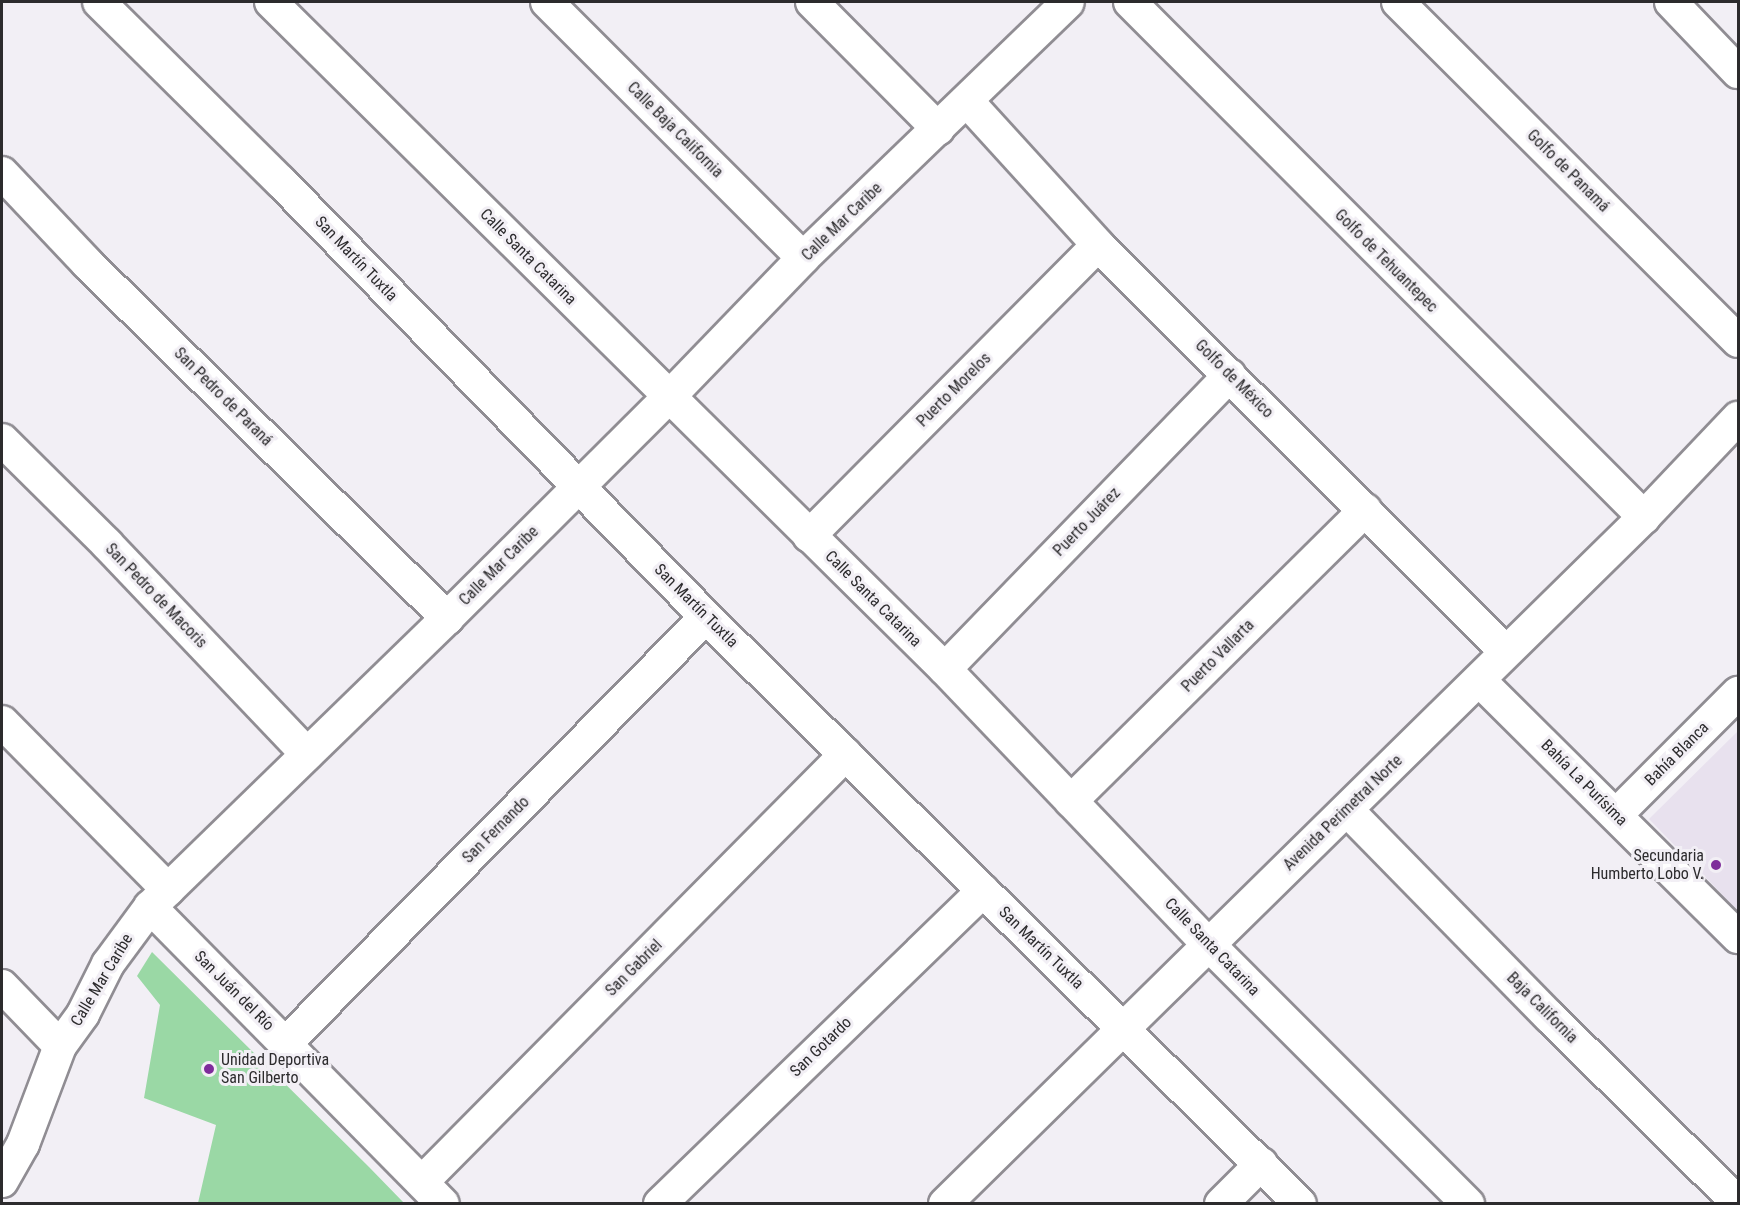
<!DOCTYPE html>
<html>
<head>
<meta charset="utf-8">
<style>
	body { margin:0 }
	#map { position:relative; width:1740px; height:1205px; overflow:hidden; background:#f2eff5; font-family:"Roboto Condensed",sans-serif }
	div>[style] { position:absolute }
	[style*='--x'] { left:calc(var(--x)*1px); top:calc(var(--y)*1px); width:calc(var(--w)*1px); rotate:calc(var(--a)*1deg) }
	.built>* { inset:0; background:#e8e1ee }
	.green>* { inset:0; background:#9ad8a5 }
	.roads { filter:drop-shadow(2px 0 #908d93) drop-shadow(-2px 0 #908d93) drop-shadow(0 2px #908d93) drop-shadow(0 -2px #908d93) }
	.minor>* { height:32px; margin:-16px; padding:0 16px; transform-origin:16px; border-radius:16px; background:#fff }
	.dots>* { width:16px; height:16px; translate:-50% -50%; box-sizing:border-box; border:3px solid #f2eff5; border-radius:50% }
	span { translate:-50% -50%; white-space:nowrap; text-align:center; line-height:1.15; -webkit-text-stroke:6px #f2eff5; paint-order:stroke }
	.street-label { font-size:16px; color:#2c2b2d }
	.poi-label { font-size:16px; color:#2c2b2d }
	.right { translate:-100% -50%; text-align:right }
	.left { translate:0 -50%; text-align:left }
	.frame { position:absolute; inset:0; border:3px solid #2c2b2d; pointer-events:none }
</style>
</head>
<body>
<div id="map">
	<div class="built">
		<div style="clip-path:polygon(1738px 731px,1738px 911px,1649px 819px)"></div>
	</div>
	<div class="green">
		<div style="clip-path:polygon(152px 952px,369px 1167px,404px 1203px,198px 1203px,216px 1125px,144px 1098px,160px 1005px,137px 976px)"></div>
	</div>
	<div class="roads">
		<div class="minor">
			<div style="--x:99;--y:2;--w:255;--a:44.7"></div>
			<div style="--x:280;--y:181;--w:610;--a:45.66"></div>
			<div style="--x:706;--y:617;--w:835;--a:44.66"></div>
			<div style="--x:271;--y:2;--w:948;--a:44.7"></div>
			<div style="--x:945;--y:669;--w:381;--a:46.3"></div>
			<div style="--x:1208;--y:944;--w:368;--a:45"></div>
			<div style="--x:547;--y:2;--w:362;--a:45"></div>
			<div style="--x:812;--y:2;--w:179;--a:45.2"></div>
			<div style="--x:1130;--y:2;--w:728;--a:45.06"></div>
			<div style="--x:1398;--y:2;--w:480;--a:44.9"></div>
			<div style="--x:1671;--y:2;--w:97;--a:46.3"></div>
			<div style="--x:968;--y:102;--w:193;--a:47.7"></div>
			<div style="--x:1098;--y:245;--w:576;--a:44.93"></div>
			<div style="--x:2;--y:173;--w:124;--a:46.6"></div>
			<div style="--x:87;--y:263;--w:506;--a:44.6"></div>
			<div style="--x:2;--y:440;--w:148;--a:44.7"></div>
			<div style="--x:107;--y:544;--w:290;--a:46.4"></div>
			<div style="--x:809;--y:536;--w:410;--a:-45.2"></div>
			<div style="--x:945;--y:669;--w:409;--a:-45.9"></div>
			<div style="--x:1479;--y:680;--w:365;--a:44.8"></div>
			<div style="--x:2;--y:722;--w:236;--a:45.3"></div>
			<div style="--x:1071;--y:801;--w:414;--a:-44.7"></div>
			<div style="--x:1347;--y:810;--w:289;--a:45.6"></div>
			<div style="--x:1549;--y:1016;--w:266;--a:44.7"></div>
			<div style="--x:1616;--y:815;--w:173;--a:-45"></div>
			<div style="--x:150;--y:907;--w:417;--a:45.4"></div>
			<div style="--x:2;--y:986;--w:83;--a:46"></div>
			<div style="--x:286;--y:1043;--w:598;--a:-45.41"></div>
			<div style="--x:2;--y:1181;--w:43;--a:-60.4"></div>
			<div style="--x:23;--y:1144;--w:105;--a:-69.3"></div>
			<div style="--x:60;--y:1046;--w:39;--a:-54"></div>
			<div style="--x:83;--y:1014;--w:56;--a:-63.4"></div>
			<div style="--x:108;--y:964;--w:71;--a:-53.6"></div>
			<div style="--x:150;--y:907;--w:414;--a:-44.2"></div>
			<div style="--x:447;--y:618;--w:313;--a:-44.9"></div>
			<div style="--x:669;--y:397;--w:193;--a:-46"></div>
			<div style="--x:803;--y:258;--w:368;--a:-44"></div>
			<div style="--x:422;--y:1182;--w:602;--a:-45.27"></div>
			<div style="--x:660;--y:1204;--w:450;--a:-44.1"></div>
			<div style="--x:945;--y:1204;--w:980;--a:-44.5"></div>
			<div style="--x:1644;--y:517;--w:137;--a:-46.5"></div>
			<div style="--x:1221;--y:1204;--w:57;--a:-45"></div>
		</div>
	</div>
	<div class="dots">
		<div style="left:1716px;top:865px;background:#7e2c9b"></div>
		<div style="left:209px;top:1069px;background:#7e2c9b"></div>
	</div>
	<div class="street-label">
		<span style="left:675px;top:130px;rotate:45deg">Calle Baja California</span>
		<span style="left:1568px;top:171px;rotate:45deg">Golfo de Panamá</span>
		<span style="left:842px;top:222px;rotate:-44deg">Calle Mar Caribe</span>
		<span style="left:528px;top:257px;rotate:45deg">Calle Santa Catarina</span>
		<span style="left:356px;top:259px;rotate:46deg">San Martín Tuxtla</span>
		<span style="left:1386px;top:261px;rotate:45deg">Golfo de Tehuantepec</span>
		<span style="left:1234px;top:379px;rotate:45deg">Golfo de México</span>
		<span style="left:954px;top:390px;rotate:-45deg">Puerto Morelos</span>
		<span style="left:223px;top:397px;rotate:45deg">San Pedro de Paraná</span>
		<span style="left:1087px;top:522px;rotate:-46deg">Puerto Juárez</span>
		<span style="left:499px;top:566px;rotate:-45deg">Calle Mar Caribe</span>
		<span style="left:156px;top:596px;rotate:46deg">San Pedro de Macoris</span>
		<span style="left:873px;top:599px;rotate:45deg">Calle Santa Catarina</span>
		<span style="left:696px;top:606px;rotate:45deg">San Martín Tuxtla</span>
		<span style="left:1218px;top:656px;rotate:-45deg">Puerto Vallarta</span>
		<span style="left:1677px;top:754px;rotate:-45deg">Bahía Blanca</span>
		<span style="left:1584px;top:783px;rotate:45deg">Bahía La Purísima</span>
		<span style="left:1343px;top:813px;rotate:-44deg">Avenida Perimetral Norte</span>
		<span style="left:496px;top:830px;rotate:-45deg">San Fernando</span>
		<span style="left:1212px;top:947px;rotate:46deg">Calle Santa Catarina</span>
		<span style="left:1041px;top:948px;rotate:44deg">San Martín Tuxtla</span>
		<span style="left:634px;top:968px;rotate:-45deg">San Gabriel</span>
		<span style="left:102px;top:980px;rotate:-59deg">Calle Mar Caribe</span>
		<span style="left:234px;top:991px;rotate:45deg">San Juán del Río</span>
		<span style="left:1542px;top:1008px;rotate:45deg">Baja California</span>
		<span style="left:821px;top:1047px;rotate:-44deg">San Gotardo</span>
	</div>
	<div class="poi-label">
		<span class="right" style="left:1704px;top:865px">Secundaria<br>Humberto Lobo V.</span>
		<span class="left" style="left:221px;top:1069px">Unidad Deportiva<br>San Gilberto</span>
	</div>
	<div class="frame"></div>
</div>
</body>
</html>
